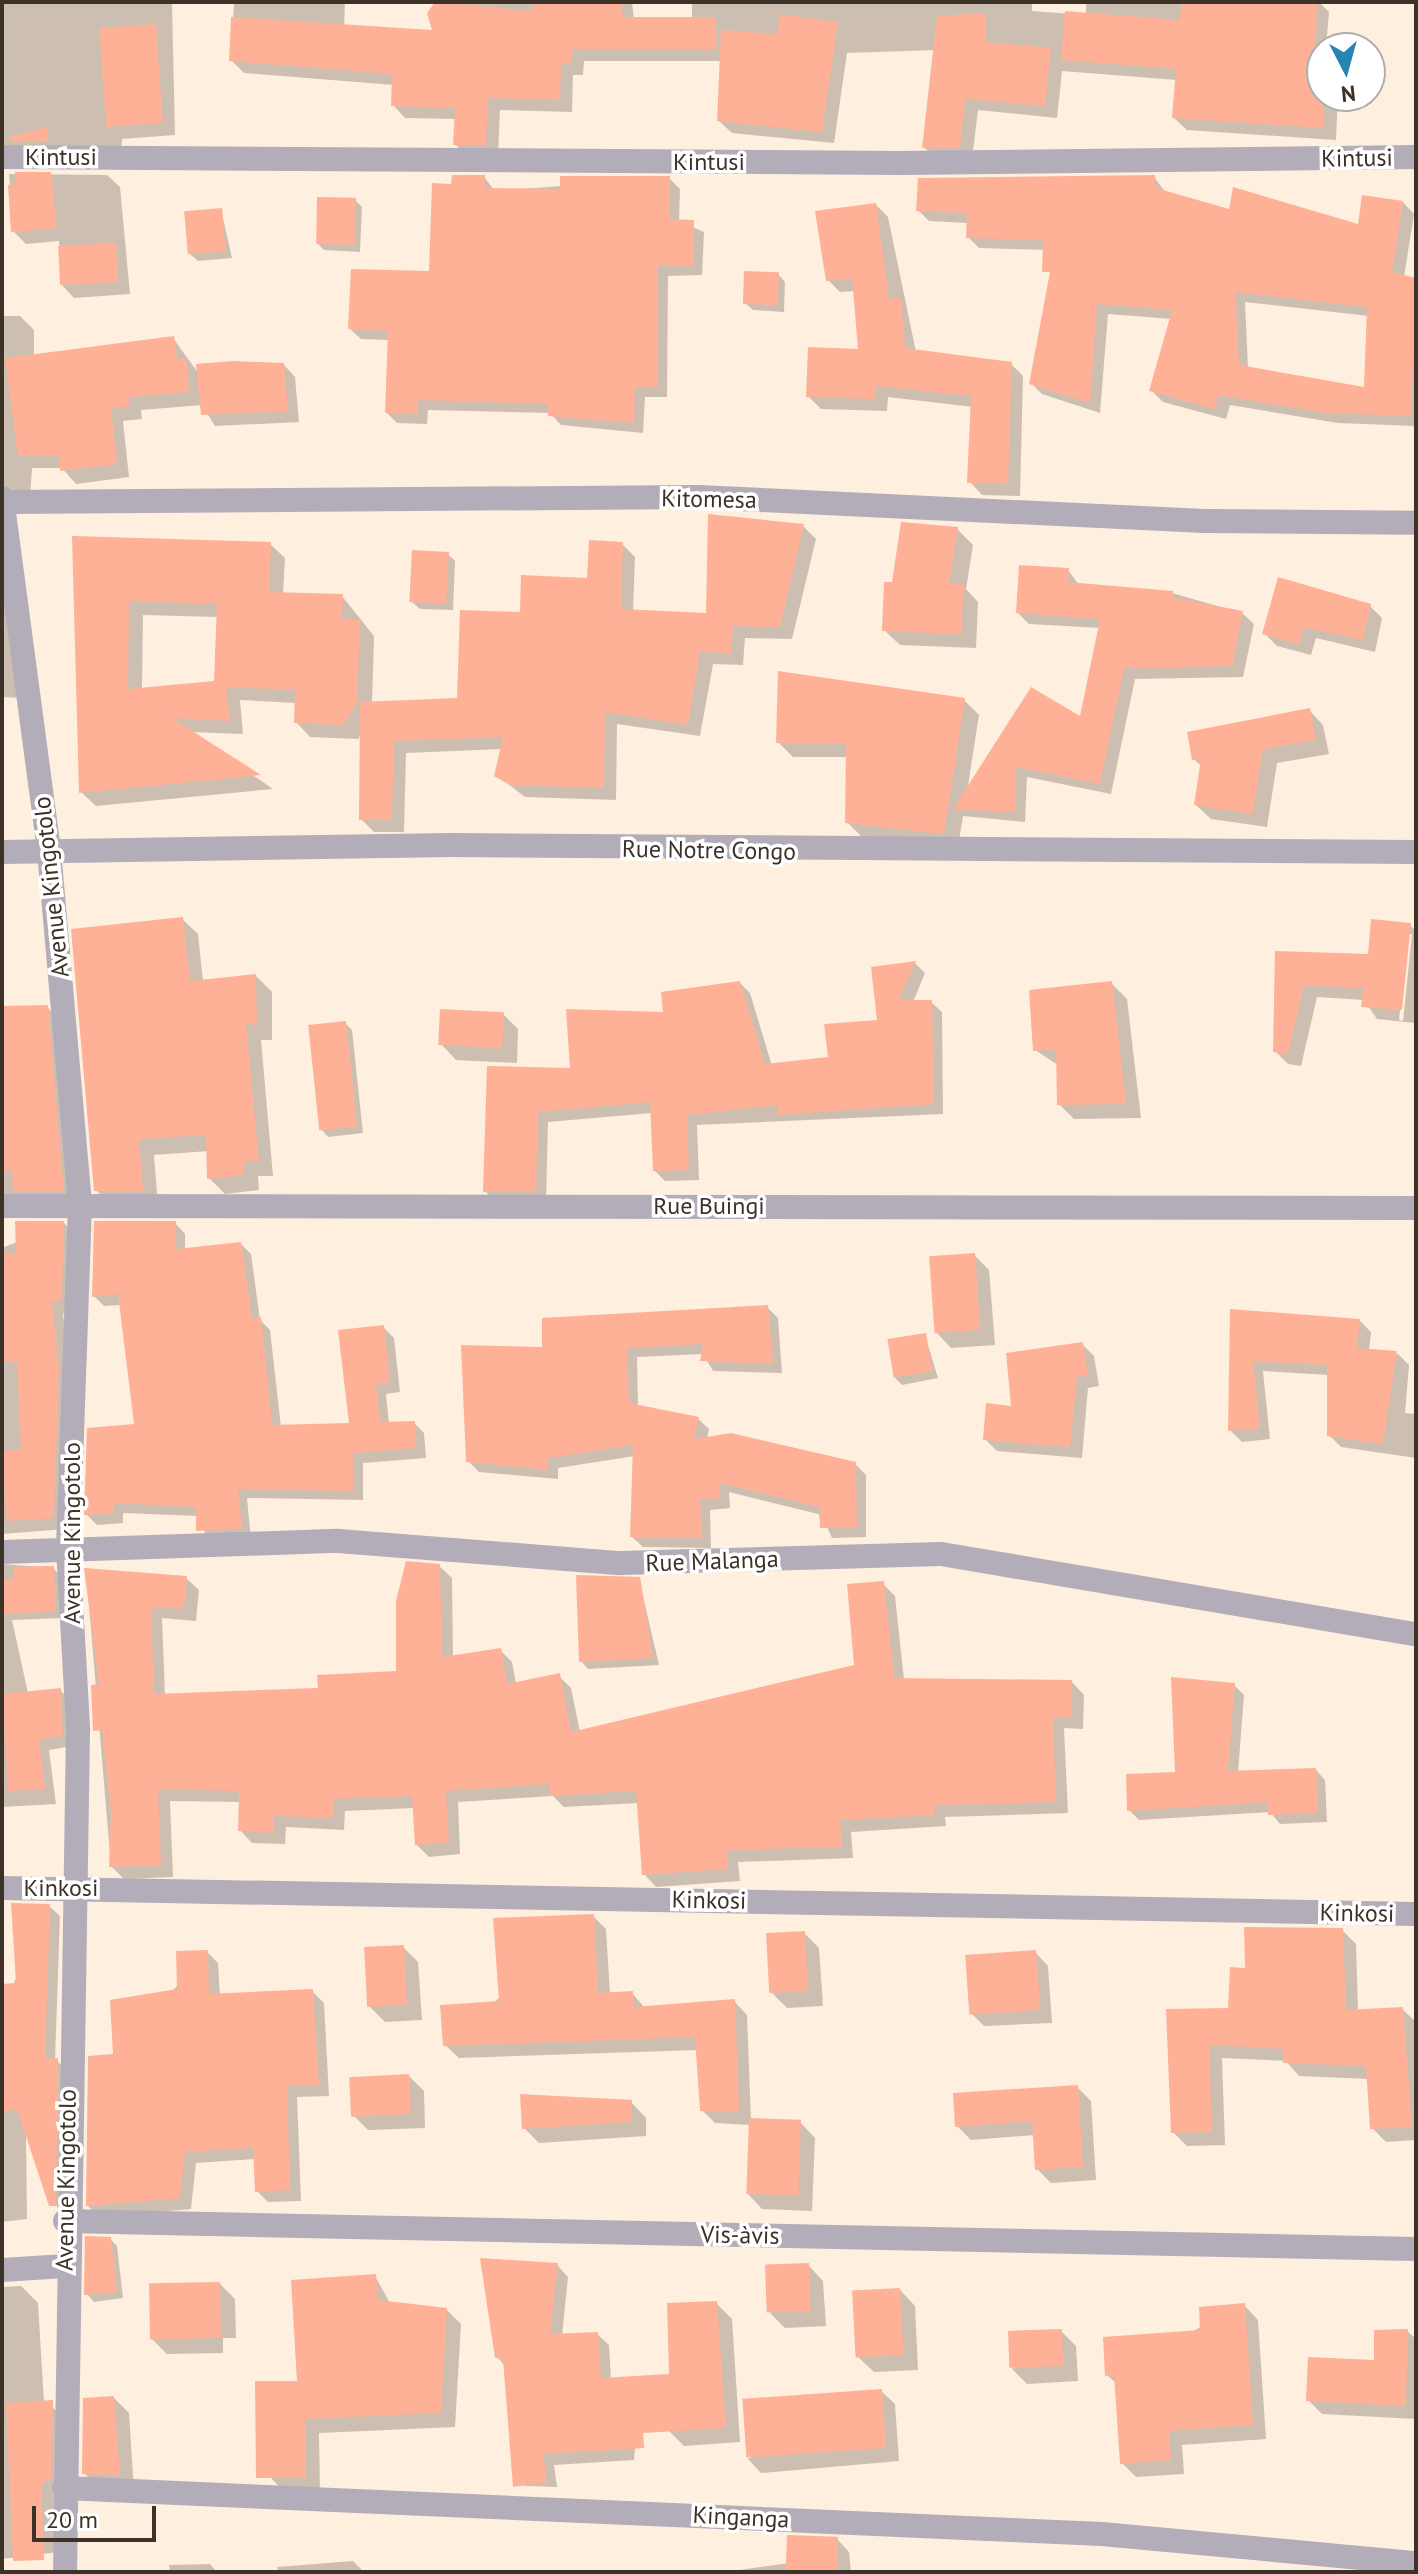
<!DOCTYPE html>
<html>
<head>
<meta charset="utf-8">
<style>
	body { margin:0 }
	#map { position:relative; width:1418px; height:2574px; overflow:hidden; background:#ffefdf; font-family:"PT Sans",sans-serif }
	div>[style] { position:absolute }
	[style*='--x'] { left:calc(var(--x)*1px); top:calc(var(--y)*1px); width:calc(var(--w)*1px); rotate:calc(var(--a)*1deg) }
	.shadow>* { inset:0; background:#0003 }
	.building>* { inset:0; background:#feb197; transform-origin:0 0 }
	.minor>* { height:24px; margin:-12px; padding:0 12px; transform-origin:12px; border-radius:12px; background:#b3acb9 }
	span { translate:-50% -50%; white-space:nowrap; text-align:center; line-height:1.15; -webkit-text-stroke:7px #fff; paint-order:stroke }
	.street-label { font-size:24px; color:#3c3228 }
	.frame { position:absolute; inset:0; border:4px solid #3c3228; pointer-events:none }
	.north { position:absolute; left:1306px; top:32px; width:80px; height:80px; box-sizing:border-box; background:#fff; border:2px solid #b1ada9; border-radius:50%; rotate:174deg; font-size:22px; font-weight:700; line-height:32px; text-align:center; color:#3c3228 }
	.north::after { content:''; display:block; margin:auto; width:28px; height:36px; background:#2685b1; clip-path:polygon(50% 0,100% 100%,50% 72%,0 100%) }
	.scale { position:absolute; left:32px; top:2506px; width:124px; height:36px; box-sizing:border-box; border:4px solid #3c3228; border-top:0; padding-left:10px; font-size:24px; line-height:28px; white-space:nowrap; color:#3c3228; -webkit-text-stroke:6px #fff; paint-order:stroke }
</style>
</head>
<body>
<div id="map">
	<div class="shadow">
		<div style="clip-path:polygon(2px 2px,172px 2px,175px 135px,122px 139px,121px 154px,2px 149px)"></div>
		<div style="clip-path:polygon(234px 2px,345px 2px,344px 28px,434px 32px,437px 2px,632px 2px,634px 19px,692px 19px,692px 2px,1032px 2px,1032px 11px,1086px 15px,1086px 2px,1319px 2px,1329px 12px,1322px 96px,1338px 96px,1336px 140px,1187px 130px,1174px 118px,1177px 80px,1062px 71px,1057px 118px,978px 110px,972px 159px,936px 160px,924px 147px,935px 50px,847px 53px,834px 143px,732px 133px,719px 121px,722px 61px,584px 61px,583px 75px,573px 75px,572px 112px,500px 110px,498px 157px,468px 157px,455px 144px,456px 119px,405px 118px,393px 105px,394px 85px,244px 73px,231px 60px)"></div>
		<div style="clip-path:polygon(9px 174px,107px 175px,120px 187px,130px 294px,74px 298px,62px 285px,59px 241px,26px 244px,13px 231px)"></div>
		<div style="clip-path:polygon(484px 177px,495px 191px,669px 178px,680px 189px,679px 221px,704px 232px,702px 275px,668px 276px,667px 397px,645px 397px,643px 433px,561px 425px,550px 413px,428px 410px,427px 424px,397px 423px,387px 413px,389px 340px,361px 339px,350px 329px,431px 273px,453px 186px)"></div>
		<div style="clip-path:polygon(evenodd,1154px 177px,1166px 193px,1231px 212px,1360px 226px,1403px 202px,1414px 214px,1404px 277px,1416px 280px,1416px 426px,1338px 423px,1230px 405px,1226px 419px,1163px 402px,1152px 391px,1172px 319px,1108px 314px,1100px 413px,1042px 394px,1031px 383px,1051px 278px,1045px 250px,979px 248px,968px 237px,968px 223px,929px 221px,918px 210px,1154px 177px,1245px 302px,1369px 316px,1366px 389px,1248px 369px,1245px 302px)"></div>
		<div style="clip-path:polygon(355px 200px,362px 207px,360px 252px,324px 250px,317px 243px)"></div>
		<div style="clip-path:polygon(876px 205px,888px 217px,916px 352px,1011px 364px,1023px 376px,1020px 496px,982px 495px,970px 482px,973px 407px,888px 397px,887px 411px,821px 409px,808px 396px,860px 351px,855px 291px,840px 292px,828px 280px)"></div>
		<div style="clip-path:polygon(221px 210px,232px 258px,198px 261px,190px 254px)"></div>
		<div style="clip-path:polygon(778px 274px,785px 282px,784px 312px,753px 310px,745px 303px)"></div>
		<div style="clip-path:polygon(2px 316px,20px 316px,34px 330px,34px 356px,173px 338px,199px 374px,284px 365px,295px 377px,299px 422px,215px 426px,202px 405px,141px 410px,142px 419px,123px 421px,129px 477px,76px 484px,62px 468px,32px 468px,30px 499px,2px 505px)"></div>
		<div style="clip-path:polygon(2px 525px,22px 698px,2px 697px)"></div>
		<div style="clip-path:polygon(evenodd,803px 526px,816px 539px,792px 639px,745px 638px,743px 665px,713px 664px,700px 736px,617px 724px,616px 800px,525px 797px,496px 775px,502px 749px,406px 753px,404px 832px,374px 832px,361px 819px,362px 732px,358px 739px,310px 737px,296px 722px,297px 703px,240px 700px,243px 734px,189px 732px,273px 789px,96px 806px,81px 792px,74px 538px,270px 544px,285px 558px,283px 594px,342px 596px,374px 636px,372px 704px,459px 700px,522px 614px,589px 580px,622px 544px,635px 557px,633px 611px,707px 615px,803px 526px,143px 615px,218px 617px,216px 683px,142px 690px,143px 615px)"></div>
		<div style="clip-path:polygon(957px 529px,973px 545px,966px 589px,978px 602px,976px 648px,900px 645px,884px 630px)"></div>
		<div style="clip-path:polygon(448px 554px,455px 561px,453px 610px,420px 609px,412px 602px)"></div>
		<div style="clip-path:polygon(1068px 570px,1079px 585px,1172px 593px,1242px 613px,1254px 624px,1243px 677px,1135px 679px,1111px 794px,1027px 777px,1025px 822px,963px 816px,958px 847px,862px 837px,847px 822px,848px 757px,793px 757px,778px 742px,964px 700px,979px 715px,967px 792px,1081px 720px,1101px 628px,1029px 624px,1018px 613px)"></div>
		<div style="clip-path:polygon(1370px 606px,1382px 618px,1375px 652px,1316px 638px,1311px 655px,1277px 646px,1265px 634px)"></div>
		<div style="clip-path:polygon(1309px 710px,1323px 725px,1329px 754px,1277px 763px,1267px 827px,1211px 819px,1196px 805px,1202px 767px,1194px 759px)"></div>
		<div style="clip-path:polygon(182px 919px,198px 934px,203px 981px,256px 976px,272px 992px,272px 1040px,261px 1040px,273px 1176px,258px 1176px,259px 1190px,225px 1194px,209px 1178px,209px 1151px,154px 1155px,158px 1206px,112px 1206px,96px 1190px)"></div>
		<div style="clip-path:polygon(evenodd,1410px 925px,1416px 931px,1414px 1023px,1377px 1019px,1364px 1000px,1317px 997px,1301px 1066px,1288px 1064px,1275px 1051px,1277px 953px,1370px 956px,1410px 925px,1408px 934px,1412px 934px,1403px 1021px,1399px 1020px,1408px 934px)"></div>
		<div style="clip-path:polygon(915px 963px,925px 973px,913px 1002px,931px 1002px,942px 1012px,943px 1114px,697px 1125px,699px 1180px,665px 1181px,655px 1171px,652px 1113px,548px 1122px,546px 1202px,496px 1202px,485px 1191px,489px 1068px,572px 1070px,666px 1014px,740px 983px,750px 993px,772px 1066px,830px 1059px,879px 1022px)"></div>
		<div style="clip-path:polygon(1111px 983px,1127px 999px,1141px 1118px,1074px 1119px,1059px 1104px,1058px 1065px,1035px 1050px)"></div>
		<div style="clip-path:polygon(47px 1007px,60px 1021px,76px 1203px,2px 1196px,2px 1008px)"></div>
		<div style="clip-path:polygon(503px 1014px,518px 1029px,517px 1063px,456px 1060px,441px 1044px)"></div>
		<div style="clip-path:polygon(345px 1023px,352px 1030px,363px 1133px,328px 1137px,321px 1129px)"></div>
		<div style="clip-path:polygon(64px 1223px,76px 1235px,73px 1312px,63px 1313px,71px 1384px,66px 1529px,2px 1534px,2px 1248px)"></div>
		<div style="clip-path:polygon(175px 1223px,185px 1234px,185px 1250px,241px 1244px,251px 1254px,260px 1320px,270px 1330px,281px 1427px,351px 1425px,384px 1328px,394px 1338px,400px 1392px,386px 1394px,389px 1424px,414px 1423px,424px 1433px,426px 1458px,363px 1463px,363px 1500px,247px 1498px,251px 1539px,208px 1540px,198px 1516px,123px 1513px,123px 1523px,97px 1525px,86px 1514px,136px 1426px,121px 1305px,104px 1306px,94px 1296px)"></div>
		<div style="clip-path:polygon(974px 1255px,989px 1270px,995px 1345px,951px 1348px,936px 1332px)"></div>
		<div style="clip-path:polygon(767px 1307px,778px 1318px,782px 1373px,713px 1371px,703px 1354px,637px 1357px,638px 1407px,698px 1419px,709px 1429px,707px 1439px,855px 1464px,866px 1475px,866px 1537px,832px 1538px,822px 1515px,729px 1492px,730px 1508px,710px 1510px,711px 1548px,643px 1547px,632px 1537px,635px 1456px,558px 1468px,558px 1479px,479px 1472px,468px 1461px,544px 1349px)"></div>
		<div style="clip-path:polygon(1232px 1312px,1360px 1321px,1371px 1332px,1369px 1351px,1398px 1354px,1409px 1365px,1405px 1413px,1416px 1414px,1416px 1458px,1341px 1447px,1329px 1435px,1329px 1375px,1263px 1371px,1270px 1439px,1242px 1442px,1230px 1430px)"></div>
		<div style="clip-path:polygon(925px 1335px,938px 1378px,902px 1385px,895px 1378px)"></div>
		<div style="clip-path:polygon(1082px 1344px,1094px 1356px,1099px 1386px,1088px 1388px,1082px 1458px,997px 1451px,985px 1439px)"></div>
		<div style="clip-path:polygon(2px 1564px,53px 1568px,60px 1575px,63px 1618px,12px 1620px,28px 1693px,60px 1690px,71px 1701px,73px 1746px,49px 1750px,56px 1804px,2px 1807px)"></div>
		<div style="clip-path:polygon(439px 1566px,452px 1578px,453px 1657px,500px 1650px,512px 1662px,516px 1684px,559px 1676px,571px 1688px,580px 1732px,856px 1666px,883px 1584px,895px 1596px,904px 1680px,1072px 1682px,1084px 1695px,1083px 1729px,1064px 1728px,1068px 1813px,945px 1817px,946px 1826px,851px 1832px,853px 1858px,738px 1862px,740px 1881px,656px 1887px,644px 1874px,639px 1803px,564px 1807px,553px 1796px,458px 1802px,460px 1854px,429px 1857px,416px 1844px,414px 1808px,345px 1811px,344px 1830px,286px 1827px,285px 1844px,252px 1843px,240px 1830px,241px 1802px,170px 1801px,173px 1877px,124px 1879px,111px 1866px,86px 1570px,186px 1578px,199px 1590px,196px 1621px,162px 1618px,165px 1695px,320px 1690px,398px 1673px)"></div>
		<div style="clip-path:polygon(639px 1579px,659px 1665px,588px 1669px,581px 1661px)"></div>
		<div style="clip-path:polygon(1234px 1685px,1244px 1695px,1238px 1773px,1316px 1770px,1325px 1780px,1327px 1822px,1280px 1824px,1270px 1812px,1139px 1820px,1129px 1810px,1177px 1774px)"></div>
		<div style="clip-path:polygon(49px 1906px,60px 1916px,55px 2060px,68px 2070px,61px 2216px,26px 2135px,27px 2219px,2px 2222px,2px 2009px)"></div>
		<div style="clip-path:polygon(593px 1916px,606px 1929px,610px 1994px,632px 1993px,645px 2008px,734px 2001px,747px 2015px,751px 2120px,800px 2122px,815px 2138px,812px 2211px,762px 2209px,747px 2193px,750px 2125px,715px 2123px,702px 2110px,698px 2050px,459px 2058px,445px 2045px)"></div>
		<div style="clip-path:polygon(1342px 1930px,1356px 1944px,1358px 2011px,1402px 2009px,1416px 2022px,1416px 2140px,1386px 2142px,1372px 2128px,1369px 2079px,1299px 2076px,1286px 2061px,1222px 2058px,1225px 2145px,1187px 2146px,1173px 2132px,1168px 2011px,1230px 2010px,1248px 1970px)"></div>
		<div style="clip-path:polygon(804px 1933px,819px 1948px,823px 2006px,787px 2008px,772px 1993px)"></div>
		<div style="clip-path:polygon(403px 1947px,418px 1962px,422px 2020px,385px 2022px,370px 2007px)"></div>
		<div style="clip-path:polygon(207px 1952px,218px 1963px,220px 1996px,312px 1991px,324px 2003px,329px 2096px,297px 2097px,301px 2201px,268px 2202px,257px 2191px,255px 2159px,196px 2163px,191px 2209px,99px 2217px,88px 2206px,115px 2056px)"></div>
		<div style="clip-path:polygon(1035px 1952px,1048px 1966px,1052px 2023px,984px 2026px,971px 2013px)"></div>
		<div style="clip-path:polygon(409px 2076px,424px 2091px,425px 2128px,368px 2130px,353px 2115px)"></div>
		<div style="clip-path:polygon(1077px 2087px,1091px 2101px,1096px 2180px,1051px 2183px,1037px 2169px,1035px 2135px,971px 2140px,957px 2126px)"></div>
		<div style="clip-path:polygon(631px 2102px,646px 2118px,646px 2136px,539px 2143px,524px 2128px)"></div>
		<div style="clip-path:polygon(110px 2239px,117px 2246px,123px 2298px,94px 2302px,87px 2294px)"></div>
		<div style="clip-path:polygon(557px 2265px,568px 2277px,562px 2336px,597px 2334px,609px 2345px,611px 2380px,640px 2390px,634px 2460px,554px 2465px,557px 2487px,525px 2486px,514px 2475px,506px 2367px,497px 2357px)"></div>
		<div style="clip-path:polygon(808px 2265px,823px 2281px,826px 2326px,785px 2328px,770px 2313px)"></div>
		<div style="clip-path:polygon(375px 2276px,390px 2303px,446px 2309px,461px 2324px,455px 2427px,319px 2433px,320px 2492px,284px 2492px,270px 2477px,299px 2383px)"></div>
		<div style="clip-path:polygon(220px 2284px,235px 2299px,236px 2338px,223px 2338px,223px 2353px,167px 2354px,152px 2339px)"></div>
		<div style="clip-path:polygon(21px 2286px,38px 2303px,44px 2402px,69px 2419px,59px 2552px,2px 2559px,2px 2287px)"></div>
		<div style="clip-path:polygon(900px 2290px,915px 2306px,918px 2370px,874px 2372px,858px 2357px)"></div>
		<div style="clip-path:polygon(716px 2303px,732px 2319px,740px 2442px,684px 2446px,669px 2431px,669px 2305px)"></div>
		<div style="clip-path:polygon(1244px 2305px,1258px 2320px,1266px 2439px,1182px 2445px,1184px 2474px,1136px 2477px,1122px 2463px,1117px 2384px,1107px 2375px)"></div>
		<div style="clip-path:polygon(1061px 2331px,1076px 2346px,1078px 2381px,1027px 2384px,1012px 2369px)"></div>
		<div style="clip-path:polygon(1407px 2331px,1416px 2339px,1416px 2419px,1322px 2414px,1308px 2400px,1376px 2362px)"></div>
		<div style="clip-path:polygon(881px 2391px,895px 2404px,899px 2461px,761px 2473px,748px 2459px)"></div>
		<div style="clip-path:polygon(114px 2398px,129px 2413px,134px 2490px,99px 2488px,84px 2473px)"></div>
		<div style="clip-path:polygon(837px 2539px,849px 2552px,851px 2572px,724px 2572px,790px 2563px)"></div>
		<div style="clip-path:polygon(353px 2561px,364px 2572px,278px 2572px,277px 2567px)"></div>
		<div style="clip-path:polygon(210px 2564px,217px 2572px,170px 2572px,169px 2565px)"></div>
	</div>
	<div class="building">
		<div style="clip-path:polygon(435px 2px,530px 11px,537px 2px,621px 2px,623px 17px,716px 17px,716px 49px,572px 49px,571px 63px,561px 63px,560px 100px,488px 98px,486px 145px,453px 145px,455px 108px,391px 106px,392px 74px,229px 61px,231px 17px,432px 30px,427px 13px)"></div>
		<div style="clip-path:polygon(1181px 2px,1317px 2px,1315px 68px,1322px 69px,1324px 128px,1172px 118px,1176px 69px,1061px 60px,1065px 11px,1180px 20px)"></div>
		<div style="clip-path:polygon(986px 13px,986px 42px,1051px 48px,1045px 106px,965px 99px,960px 147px,922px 148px,937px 16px)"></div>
		<div style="clip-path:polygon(780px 14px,838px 22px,822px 132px,717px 121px,721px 30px,777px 34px)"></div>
		<div style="left:156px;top:24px;width:99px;height:57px;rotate:86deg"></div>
		<div style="clip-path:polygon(47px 127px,48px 142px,10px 142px,9px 137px)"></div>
		<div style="clip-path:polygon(15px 172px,51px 172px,57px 228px,11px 232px,8px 185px,17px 184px)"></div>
		<div style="clip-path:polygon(452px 175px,485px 175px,485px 188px,560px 189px,560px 176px,670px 176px,669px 219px,694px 220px,693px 266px,658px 266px,658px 388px,635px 387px,634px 423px,548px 416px,548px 404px,418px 400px,418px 414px,385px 413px,388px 331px,348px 329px,351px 269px,429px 271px,432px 183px,451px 184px)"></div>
		<div style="clip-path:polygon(evenodd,1155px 175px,1156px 188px,1229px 209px,1233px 187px,1358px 224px,1362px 195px,1403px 201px,1392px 272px,1416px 278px,1411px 416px,1326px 413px,1219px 395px,1215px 409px,1149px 391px,1172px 310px,1097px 304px,1090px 403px,1029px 384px,1050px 272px,1042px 272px,1043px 240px,966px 238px,967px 213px,916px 211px,918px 178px,1155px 175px,1235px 292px,1367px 307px,1364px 387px,1239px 365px,1235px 292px)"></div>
		<div style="left:317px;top:197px;width:39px;height:47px;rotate:1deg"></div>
		<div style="clip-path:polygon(876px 203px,889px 299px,901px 298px,905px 348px,1012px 362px,1008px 484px,967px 483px,971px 396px,876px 386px,875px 399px,806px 397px,808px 347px,858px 349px,852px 278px,826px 281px,815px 211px)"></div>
		<div style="left:222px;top:208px;width:43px;height:38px;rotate:85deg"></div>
		<div style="left:116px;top:243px;width:39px;height:58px;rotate:87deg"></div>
		<div style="left:744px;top:271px;width:35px;height:33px;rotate:2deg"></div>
		<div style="clip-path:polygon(174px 336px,177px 359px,186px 358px,189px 392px,129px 397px,129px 406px,111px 408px,117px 464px,60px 471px,59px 455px,18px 456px,5px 358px)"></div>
		<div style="clip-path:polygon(233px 361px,284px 363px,288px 411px,201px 415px,196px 364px)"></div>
		<div style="clip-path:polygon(708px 514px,804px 524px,780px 627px,733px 626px,731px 653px,700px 652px,688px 725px,605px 712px,604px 788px,510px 785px,494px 776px,503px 737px,394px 741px,392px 820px,359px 820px,360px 702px,457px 698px,460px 610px,520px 612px,521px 575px,587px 578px,589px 540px,623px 542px,621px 609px,706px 613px)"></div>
		<div style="clip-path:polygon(901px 522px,958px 527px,949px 584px,964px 584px,961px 634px,882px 631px,884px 582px,892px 582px)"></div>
		<div style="clip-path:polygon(evenodd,72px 536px,271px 542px,269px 592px,343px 594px,342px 619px,360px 620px,357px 703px,343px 725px,294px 723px,295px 690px,226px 687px,230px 721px,172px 718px,261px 775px,79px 793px,72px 536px,129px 601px,217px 604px,214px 681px,128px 689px,129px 601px)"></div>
		<div style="left:412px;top:550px;width:37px;height:52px;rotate:3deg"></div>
		<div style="clip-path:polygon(1019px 565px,1069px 568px,1068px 582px,1173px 591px,1174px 598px,1243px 611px,1232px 666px,1124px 668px,1100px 784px,1016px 767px,1015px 812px,953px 809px,1031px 687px,1080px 716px,1100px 619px,1016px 613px)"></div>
		<div style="clip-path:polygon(1278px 577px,1371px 604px,1363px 640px,1304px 627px,1299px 644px,1262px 634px)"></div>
		<div style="clip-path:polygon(778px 671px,965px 698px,944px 834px,845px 823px,846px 744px,776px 743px)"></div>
		<div style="clip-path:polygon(1310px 708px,1316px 740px,1263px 749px,1253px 814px,1194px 805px,1201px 759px,1192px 760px,1187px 732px)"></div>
		<div style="clip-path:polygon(183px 917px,190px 981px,256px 974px,257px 1025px,246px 1024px,259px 1161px,243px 1161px,244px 1175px,207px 1179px,206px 1135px,139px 1139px,143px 1191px,94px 1191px,71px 929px)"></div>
		<div style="clip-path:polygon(1371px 919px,1411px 923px,1402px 1010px,1361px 1007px,1363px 988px,1304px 985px,1288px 1054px,1273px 1052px,1275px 951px,1368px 954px)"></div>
		<div style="clip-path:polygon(916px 961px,899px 1000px,932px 1000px,934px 1104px,777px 1115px,778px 1105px,687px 1115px,689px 1170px,653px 1171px,650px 1102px,538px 1112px,536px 1192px,483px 1192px,487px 1066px,570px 1068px,566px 1009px,663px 1012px,661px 992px,740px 981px,765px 1064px,828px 1057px,824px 1024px,877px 1020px,871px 967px)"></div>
		<div style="clip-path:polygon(1112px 981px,1126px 1104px,1057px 1105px,1056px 1049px,1033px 1051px,1029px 990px)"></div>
		<div style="clip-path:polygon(48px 1005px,64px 1191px,13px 1191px,12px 1170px,2px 1171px,2px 1006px)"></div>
		<div style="left:440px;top:1009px;width:64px;height:36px;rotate:3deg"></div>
		<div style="left:346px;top:1021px;width:106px;height:38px;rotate:84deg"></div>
		<div style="clip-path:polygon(15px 1221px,64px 1221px,62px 1300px,52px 1301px,59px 1370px,54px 1518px,7px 1521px,2px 1452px,21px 1449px,17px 1361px,2px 1362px,2px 1254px,16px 1253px)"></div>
		<div style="clip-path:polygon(94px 1221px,176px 1221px,176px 1249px,241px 1242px,252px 1319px,261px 1317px,272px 1425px,349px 1423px,338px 1330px,384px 1325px,390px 1382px,376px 1384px,380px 1422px,415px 1421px,416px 1448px,353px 1453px,353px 1491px,238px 1489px,242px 1529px,196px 1531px,196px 1507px,113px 1503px,114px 1513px,84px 1515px,87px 1428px,134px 1424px,118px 1294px,92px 1297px)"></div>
		<div style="left:975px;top:1253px;width:77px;height:46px;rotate:86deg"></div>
		<div style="clip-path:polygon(768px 1305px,773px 1364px,700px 1361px,703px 1344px,627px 1348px,629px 1403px,699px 1417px,694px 1439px,731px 1433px,856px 1462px,857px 1528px,820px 1528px,819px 1507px,719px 1483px,721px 1498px,700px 1500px,702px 1538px,630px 1537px,633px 1445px,548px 1458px,548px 1470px,466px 1462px,461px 1345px,542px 1347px,542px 1318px)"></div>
		<div style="clip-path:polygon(1230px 1309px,1360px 1319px,1357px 1348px,1397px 1351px,1383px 1444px,1327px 1436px,1327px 1365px,1253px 1361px,1260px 1428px,1228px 1431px)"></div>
		<div style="left:926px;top:1333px;width:39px;height:39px;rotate:81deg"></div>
		<div style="clip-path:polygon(1083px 1342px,1088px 1375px,1077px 1376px,1070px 1447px,983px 1440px,986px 1403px,1011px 1406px,1006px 1353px)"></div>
		<div style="clip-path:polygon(406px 1561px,440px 1564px,442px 1657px,501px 1648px,507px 1684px,560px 1673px,571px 1732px,854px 1665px,847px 1584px,884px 1581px,894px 1678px,1072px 1680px,1071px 1717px,1053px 1717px,1056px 1802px,934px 1805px,935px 1815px,840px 1820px,842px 1847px,727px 1850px,728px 1869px,642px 1875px,636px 1791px,550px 1796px,549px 1784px,446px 1791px,449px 1843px,415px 1845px,412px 1796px,334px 1799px,333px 1818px,274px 1816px,273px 1833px,238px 1831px,239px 1791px,158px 1789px,161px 1865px,109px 1867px,111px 1811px,102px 1730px,93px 1731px,91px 1685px,99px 1684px,84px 1568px,187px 1576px,184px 1609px,151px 1607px,154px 1694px,318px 1688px,317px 1675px,396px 1671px,396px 1601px)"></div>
		<div style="clip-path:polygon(46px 1566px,54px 1566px,56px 1611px,2px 1614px,2px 1581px,14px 1579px,13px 1567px)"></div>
		<div style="clip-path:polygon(576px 1575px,640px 1577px,653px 1658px,579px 1662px)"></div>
		<div style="clip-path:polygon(1171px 1677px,1235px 1683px,1228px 1771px,1316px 1768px,1318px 1813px,1268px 1815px,1268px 1802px,1127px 1811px,1126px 1774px,1175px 1772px)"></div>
		<div style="clip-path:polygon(61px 1688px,63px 1736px,39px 1740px,45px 1789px,8px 1791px,3px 1694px)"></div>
		<div style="clip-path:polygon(11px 1903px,50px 1904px,45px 2059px,58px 2058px,56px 2206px,49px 2206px,17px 2109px,2px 2112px,2px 1984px,16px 1983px)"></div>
		<div style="clip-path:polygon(594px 1914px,598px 1993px,633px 1991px,634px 2007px,735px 1999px,739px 2112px,700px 2111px,695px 2037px,443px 2046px,440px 2005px,499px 2001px,493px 1918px)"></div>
		<div style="clip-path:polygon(1244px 1927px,1343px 1928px,1346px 2010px,1403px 2007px,1412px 2127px,1370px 2129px,1366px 2066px,1283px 2063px,1284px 2049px,1209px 2045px,1212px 2132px,1171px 2133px,1166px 2009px,1228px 2008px,1230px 1967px,1245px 1968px)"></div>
		<div style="left:805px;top:1931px;width:60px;height:39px;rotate:87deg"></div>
		<div style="left:404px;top:1945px;width:60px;height:40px;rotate:87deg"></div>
		<div style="clip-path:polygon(208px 1950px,209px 1994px,313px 1989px,319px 2085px,287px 2086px,290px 2190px,255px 2192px,253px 2148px,185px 2152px,180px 2198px,86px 2206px,88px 2056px,113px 2054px,110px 2000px,177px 1989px,176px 1951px)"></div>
		<div style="left:1036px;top:1950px;width:60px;height:71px;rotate:86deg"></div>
		<div style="left:409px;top:2074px;width:40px;height:60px;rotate:87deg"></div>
		<div style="clip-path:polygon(1078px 2085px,1083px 2167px,1035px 2170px,1032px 2121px,955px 2127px,953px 2093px)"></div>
		<div style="clip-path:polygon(520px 2094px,632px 2100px,632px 2122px,522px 2129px)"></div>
		<div style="left:749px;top:2118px;width:52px;height:76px;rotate:2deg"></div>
		<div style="clip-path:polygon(85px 2236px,111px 2237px,117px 2292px,84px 2295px)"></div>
		<div style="clip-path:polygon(480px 2258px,558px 2263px,550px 2334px,598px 2332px,601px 2378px,669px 2374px,667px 2303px,717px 2301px,726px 2428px,643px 2433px,644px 2448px,543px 2454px,547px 2482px,513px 2487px,503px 2359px,495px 2358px)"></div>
		<div style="left:809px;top:2263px;width:48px;height:44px;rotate:88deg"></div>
		<div style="clip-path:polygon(376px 2274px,378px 2300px,447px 2308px,441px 2413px,305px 2419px,306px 2478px,256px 2478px,255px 2381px,297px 2381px,291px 2280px)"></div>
		<div style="left:220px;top:2282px;width:56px;height:71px;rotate:89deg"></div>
		<div style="left:900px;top:2288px;width:67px;height:48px;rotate:87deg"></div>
		<div style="clip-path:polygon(1245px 2303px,1253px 2425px,1169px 2431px,1171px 2460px,1120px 2464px,1114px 2375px,1105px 2376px,1103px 2337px,1200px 2330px,1199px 2307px)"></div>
		<div style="left:1062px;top:2329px;width:37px;height:54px;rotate:88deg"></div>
		<div style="clip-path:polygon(1408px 2329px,1406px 2406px,1306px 2401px,1308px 2357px,1374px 2360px,1374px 2330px)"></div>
		<div style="left:882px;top:2389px;width:59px;height:140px;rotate:86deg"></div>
		<div style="clip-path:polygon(114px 2396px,120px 2475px,82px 2474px,83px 2398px)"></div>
		<div style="clip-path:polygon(53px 2400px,51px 2480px,41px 2483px,44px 2560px,13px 2561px,6px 2403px)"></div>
		<div style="left:787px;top:2535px;width:51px;height:37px;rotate:2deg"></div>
	</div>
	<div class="minor">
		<div style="--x:2;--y:157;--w:899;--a:0.38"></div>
		<div style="--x:901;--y:163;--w:515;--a:-0.67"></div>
		<div style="--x:2;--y:498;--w:355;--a:82.4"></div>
		<div style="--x:49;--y:850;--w:356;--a:85"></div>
		<div style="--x:80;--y:1205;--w:343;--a:92"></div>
		<div style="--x:68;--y:1548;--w:181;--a:86.8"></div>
		<div style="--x:78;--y:1729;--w:843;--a:90.88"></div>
		<div style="--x:2;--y:502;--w:696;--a:-0.41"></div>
		<div style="--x:698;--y:497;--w:507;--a:2.72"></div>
		<div style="--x:1204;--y:521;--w:212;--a:0.5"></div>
		<div style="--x:2;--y:852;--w:450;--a:-0.9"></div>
		<div style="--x:452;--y:845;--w:964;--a:0.42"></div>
		<div style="--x:2;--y:1206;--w:1414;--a:0.08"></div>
		<div style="--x:2;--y:1552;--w:336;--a:-1.9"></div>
		<div style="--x:338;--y:1541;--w:283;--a:4.5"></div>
		<div style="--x:620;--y:1563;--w:321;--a:-1.6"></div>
		<div style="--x:941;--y:1554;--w:482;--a:9.6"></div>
		<div style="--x:2;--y:1888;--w:1414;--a:1.05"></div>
		<div style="--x:65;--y:2221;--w:1351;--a:1.19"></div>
		<div style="--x:2;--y:2270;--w:63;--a:-3.6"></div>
		<div style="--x:64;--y:2488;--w:1039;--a:2.54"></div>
		<div style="--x:1102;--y:2534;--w:315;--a:5.3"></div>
	</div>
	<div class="street-label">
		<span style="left:61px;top:157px">Kintusi</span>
		<span style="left:1357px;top:158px;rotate:-1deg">Kintusi</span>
		<span style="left:709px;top:162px">Kintusi</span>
		<span style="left:709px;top:499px;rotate:1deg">Kitomesa</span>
		<span style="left:709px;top:850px;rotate:1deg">Rue Notre Congo</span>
		<span style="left:51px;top:887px;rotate:-96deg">Avenue Kingotolo</span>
		<span style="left:709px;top:1206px">Rue Buingi</span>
		<span style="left:72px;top:1533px;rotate:-90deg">Avenue Kingotolo</span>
		<span style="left:712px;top:1561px;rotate:-2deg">Rue Malanga</span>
		<span style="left:61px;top:1888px">Kinkosi</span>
		<span style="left:709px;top:1900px;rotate:1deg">Kinkosi</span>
		<span style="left:1357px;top:1913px;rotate:1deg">Kinkosi</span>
		<span style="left:66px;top:2180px;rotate:-89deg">Avenue Kingotolo</span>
		<span style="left:740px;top:2235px;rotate:1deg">Vis-àvis</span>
		<span style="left:741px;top:2517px;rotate:3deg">Kinganga</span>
	</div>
	<div class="frame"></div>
	<div class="north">N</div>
	<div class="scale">20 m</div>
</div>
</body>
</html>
